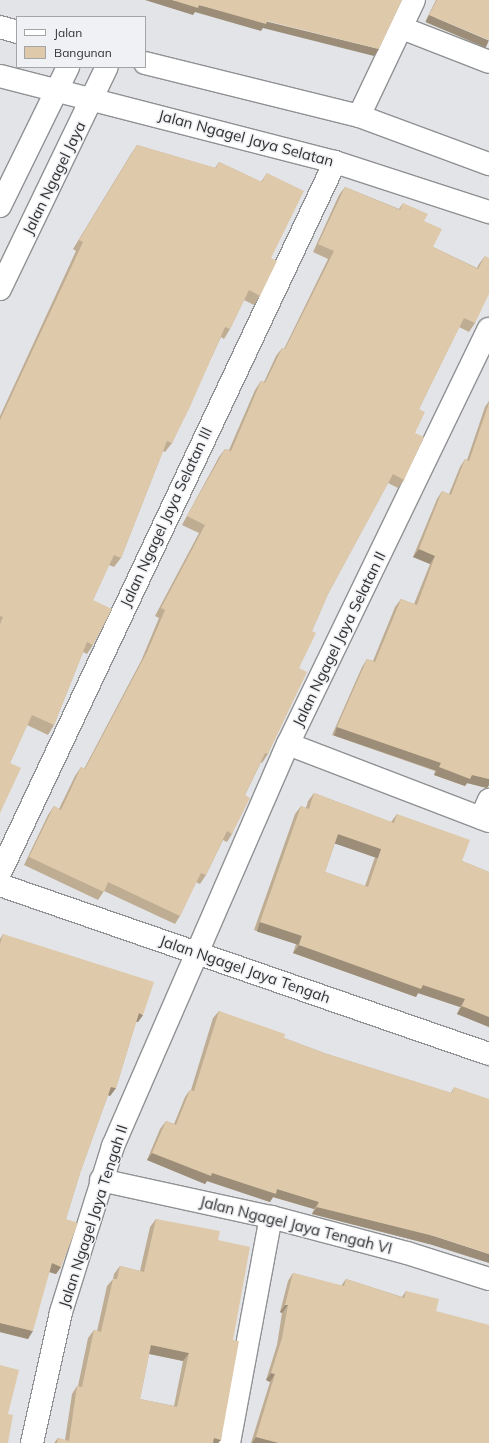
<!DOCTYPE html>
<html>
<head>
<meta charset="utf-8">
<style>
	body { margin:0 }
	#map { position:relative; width:489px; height:1443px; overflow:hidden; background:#e3e4e7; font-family:Mulish,sans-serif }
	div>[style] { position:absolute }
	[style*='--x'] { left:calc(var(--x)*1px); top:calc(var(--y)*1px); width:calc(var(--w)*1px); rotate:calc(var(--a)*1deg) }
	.roads { filter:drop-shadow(1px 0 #8f9193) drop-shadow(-1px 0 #8f9193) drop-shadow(0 1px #8f9193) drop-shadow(0 -1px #8f9193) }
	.minor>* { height:22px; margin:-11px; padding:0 11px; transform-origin:11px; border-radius:11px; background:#fff }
	.major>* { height:22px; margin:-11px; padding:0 11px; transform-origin:11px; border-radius:11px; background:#fff }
	.wall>* { inset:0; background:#bfad93 }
	.shaded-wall>* { inset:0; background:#9b8d78; transform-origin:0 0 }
	.building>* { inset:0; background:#dec9ab }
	span { translate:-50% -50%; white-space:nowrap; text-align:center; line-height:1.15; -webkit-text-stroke:3px #f0f1f4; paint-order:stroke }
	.street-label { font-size:15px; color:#323233 }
	.legend { position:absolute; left:16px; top:16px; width:130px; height:52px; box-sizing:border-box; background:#f0f1f4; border:1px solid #a4a5a7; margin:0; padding:5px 7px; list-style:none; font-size:12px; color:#323233 }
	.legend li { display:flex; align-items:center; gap:8px; height:20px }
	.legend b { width:20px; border:1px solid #a4a5a7 }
</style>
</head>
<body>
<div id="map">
	<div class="roads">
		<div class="minor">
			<div style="--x:402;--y:28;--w:93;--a:21.3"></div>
			<div style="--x:359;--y:116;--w:128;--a:-64.6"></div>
			<div style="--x:288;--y:744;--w:215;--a:21"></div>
			<div style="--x:481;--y:818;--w:20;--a:-66"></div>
			<div style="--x:0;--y:873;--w:786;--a:-64.77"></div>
			<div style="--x:0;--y:885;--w:517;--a:19.07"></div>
			<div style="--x:101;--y:1180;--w:174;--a:12.3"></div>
			<div style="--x:271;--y:1217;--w:141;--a:14.8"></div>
			<div style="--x:407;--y:1253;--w:86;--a:17.6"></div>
			<div style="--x:32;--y:1443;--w:134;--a:-77.5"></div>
			<div style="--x:61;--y:1312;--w:174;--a:-72.6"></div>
			<div style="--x:113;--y:1146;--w:438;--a:-66.5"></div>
			<div style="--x:288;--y:744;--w:461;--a:-64.2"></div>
			<div style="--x:229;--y:1443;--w:230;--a:-79.5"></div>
		</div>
		<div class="major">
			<div style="--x:0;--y:27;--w:18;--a:16"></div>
			<div style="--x:145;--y:63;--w:220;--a:13.9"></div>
			<div style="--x:359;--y:116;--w:139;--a:20.3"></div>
			<div style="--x:0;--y:76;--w:346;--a:14.4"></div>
			<div style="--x:335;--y:162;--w:162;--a:18"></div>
			<div style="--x:0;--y:206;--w:155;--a:-63.9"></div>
			<div style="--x:0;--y:289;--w:246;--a:-64.3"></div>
		</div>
	</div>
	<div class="wall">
		<div style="clip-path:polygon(436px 0,489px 0,425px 22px)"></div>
		<div style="clip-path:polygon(137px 145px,215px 168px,219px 162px,261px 182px,267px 173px,271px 258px,260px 296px,254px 305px,244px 300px,230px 329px,224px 339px,221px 337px,172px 443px,165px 452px,163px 451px,121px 558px,114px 567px,109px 565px,93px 600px,93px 645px,87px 654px,83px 652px,54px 725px,48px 735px,27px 725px,10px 763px,0 813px,0 416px,76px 251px,73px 249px,131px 154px)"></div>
		<div style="clip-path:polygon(345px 187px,399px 209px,403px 203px,424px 221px,433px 247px,477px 268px,479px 264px,485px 256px,475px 323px,469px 332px,459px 327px,419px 409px,415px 433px,404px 480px,398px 488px,388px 483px,328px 594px,312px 631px,268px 754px,262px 763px,261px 762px,245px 795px,232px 834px,227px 842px,223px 840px,206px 875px,200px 884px,196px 882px,180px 916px,175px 924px,104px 891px,98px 900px,24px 865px,48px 815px,54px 806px,59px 809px,75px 776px,81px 767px,84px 769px,141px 661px,159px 618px,155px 616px,199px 533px,182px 525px,219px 457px,225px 449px,229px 450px,255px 390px,261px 381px,264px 382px,276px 356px,282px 348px,284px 349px,328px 259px,313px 252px,339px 195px)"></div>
		<div style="clip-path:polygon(489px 401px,489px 785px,487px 788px,467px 783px,465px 786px,434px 775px,435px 771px,332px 735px,362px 667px,367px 659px,373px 661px,395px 607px,401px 599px,414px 604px,430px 564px,413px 557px,437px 499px,442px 491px,449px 494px,460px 467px,465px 459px,467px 460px,485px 407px)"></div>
		<div style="clip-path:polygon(evenodd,314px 793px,391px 822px,397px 814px,462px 861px,489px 872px,489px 1027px,457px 1014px,460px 1007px,418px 993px,416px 997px,293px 953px,296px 944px,254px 930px,295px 814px,301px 806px,306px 808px,308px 801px,314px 793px,335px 843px,375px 857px,365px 886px,325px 872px,335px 843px)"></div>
		<div style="clip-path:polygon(3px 934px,143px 1015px,138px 1022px,136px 1022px,116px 1088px,110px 1096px,108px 1095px,80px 1173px,66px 1219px,61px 1267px,56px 1274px,49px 1272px,28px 1339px,0 1332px,0 939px)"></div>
		<div style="clip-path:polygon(219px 1011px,284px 1038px,327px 1054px,451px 1093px,454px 1087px,429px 1244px,312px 1214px,314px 1209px,273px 1197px,270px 1202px,207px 1181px,205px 1184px,147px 1160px,160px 1129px,166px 1121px,174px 1124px,185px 1097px,190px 1090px,191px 1090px,213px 1018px)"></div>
		<div style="clip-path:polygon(evenodd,156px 1219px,218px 1240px,233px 1340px,221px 1440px,218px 1443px,54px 1443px,58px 1438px,65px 1440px,72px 1394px,77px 1386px,78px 1386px,88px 1338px,94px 1330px,97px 1331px,107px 1286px,113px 1279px,114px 1274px,120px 1266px,140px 1271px,150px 1227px,156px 1219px,149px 1354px,183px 1361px,174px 1406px,140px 1399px,149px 1354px)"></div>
		<div style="clip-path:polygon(293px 1273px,341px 1286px,346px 1279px,402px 1297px,406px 1291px,436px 1311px,489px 1443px,251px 1443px,270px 1382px,266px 1380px,277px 1345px,282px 1313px,280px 1312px,288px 1281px)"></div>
	</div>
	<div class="shaded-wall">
		<div style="clip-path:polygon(145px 0,172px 0,199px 5px,379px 49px,374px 56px,263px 28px,261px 31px,195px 12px,193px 15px)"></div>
		<div style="left:429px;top:15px;width:65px;height:8px;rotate:23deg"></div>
		<div style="clip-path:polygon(419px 549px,435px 556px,430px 564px,413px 557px)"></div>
		<div style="left:337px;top:727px;width:110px;height:9px;rotate:19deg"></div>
		<div style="clip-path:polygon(439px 767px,489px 779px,489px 785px,487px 788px,467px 783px,465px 786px,434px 775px)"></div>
		<div style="left:338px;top:834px;width:46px;height:10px;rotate:19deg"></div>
		<div style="left:260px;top:922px;width:44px;height:10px;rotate:18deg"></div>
		<div style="clip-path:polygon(299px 945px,423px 985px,465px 999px,460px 1007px,418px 993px,416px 997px,293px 953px)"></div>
		<div style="clip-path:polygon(462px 1006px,489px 1017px,489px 1027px,457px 1014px)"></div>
		<div style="clip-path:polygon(139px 1013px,143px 1015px,138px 1022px,133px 1021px)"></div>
		<div style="clip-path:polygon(111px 1087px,116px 1088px,110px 1096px,106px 1094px)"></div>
		<div style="clip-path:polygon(152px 1153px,277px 1189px,319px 1202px,314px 1209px,273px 1197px,270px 1202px,207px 1181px,205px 1184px,147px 1160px)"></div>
		<div style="clip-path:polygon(317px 1207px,434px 1236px,489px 1254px,489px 1263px,429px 1244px,312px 1214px)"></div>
		<div style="clip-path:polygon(52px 1263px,61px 1267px,56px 1274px,46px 1271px)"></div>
		<div style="clip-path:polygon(285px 1305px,288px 1305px,282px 1313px,280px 1312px)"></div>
		<div style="clip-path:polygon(0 1323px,33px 1331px,28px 1339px,0 1332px)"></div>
		<div style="clip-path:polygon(151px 1345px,189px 1353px,183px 1361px,145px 1353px)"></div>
		<div style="clip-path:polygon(271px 1373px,275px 1374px,270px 1382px,266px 1380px)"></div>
		<div style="clip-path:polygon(256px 1437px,279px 1443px,252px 1443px)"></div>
		<div style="clip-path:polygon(214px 1438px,221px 1440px,218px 1443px,210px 1443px)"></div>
	</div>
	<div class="building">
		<div style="clip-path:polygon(172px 0,402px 0,379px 49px,267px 21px,266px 24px,199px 5px,198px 8px)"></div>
		<div style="clip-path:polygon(437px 0,489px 0,489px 40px,429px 15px)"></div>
		<div style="clip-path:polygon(137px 145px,216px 168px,219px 162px,262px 182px,267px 173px,304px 191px,271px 258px,277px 261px,260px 296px,249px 290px,230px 329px,225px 327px,189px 409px,172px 443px,167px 441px,121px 558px,114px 555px,93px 600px,112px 609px,93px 645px,87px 642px,54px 725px,32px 715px,10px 763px,21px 768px,0 813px,0 624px,3px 617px,0 616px,0 420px,83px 242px,79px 240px)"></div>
		<div style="clip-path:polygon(345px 187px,400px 210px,403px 203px,428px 214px,424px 221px,442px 229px,433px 247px,478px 269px,485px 256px,489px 258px,489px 294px,475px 323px,464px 318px,419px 409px,425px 412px,415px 433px,424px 437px,404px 480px,393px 474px,328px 594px,312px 631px,316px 633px,299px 668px,307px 672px,268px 754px,265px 753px,245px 795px,250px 798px,232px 834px,227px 831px,206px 875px,201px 873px,180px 916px,108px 882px,104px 892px,29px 857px,54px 806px,61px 810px,81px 767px,85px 769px,147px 652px,165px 610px,161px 608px,205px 525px,187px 516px,225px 449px,231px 451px,261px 381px,265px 383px,282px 348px,285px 349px,334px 251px,318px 244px)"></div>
		<div style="clip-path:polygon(489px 403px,489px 779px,472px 775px,470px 779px,439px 767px,441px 763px,337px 727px,367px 659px,375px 662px,401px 599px,417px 605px,435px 556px,419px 549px,442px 491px,451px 495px,465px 459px,469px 461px)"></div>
		<div style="clip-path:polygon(evenodd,314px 793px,394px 823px,397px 814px,470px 840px,462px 861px,489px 872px,489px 1017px,462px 1006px,465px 999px,423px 985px,421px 989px,299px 945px,302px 936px,260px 922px,301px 806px,309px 809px,314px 793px,338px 834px,381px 849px,368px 887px,325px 872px,338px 834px)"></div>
		<div style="clip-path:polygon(3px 934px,154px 982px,143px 1015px,139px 1013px,116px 1088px,111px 1087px,80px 1173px,66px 1219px,78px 1223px,61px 1267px,52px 1263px,33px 1331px,0 1323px,0 944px)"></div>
		<div style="clip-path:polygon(219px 1011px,285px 1034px,284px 1038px,327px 1054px,452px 1093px,454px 1087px,489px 1099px,489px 1254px,434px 1236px,317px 1207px,319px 1202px,277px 1189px,276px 1194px,212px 1173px,211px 1176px,152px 1153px,166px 1121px,176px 1125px,190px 1090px,194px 1091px)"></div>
		<div style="clip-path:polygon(evenodd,156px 1219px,220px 1231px,218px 1240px,250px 1247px,233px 1340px,239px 1341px,221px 1440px,214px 1438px,213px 1443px,57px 1443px,58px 1438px,69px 1441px,77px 1386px,82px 1387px,94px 1330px,101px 1332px,113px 1279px,117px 1279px,120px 1266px,144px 1272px,156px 1219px,151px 1345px,189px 1353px,177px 1407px,140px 1399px,151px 1345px)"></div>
		<div style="clip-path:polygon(293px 1273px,344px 1286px,346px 1279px,404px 1298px,406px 1291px,439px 1299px,436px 1311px,489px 1325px,489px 1443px,279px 1443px,256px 1437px,275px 1374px,271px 1373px,282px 1338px,288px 1305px,285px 1305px)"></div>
		<div style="clip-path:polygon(0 1365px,19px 1370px,8px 1414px,13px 1415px,8px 1443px,0 1443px)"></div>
	</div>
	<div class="street-label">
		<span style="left:246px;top:138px;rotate:15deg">Jalan Ngagel Jaya Selatan</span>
		<span style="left:54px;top:178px;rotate:-64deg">Jalan Ngagel Jaya</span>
		<span style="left:166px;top:517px;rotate:-65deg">Jalan Ngagel Jaya Selatan III</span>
		<span style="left:339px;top:639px;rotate:-64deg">Jalan Ngagel Jaya Selatan II</span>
		<span style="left:245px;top:969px;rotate:19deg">Jalan Ngagel Jaya Tengah</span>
		<span style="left:93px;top:1216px;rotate:-72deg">Jalan Ngagel Jaya Tengah II</span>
		<span style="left:296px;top:1225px;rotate:14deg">Jalan Ngagel Jaya Tengah VI</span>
	</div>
	<ul class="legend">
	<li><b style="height:5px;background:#fff"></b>Jalan</li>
	<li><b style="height:11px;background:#dec9ab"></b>Bangunan</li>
	</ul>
</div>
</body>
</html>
